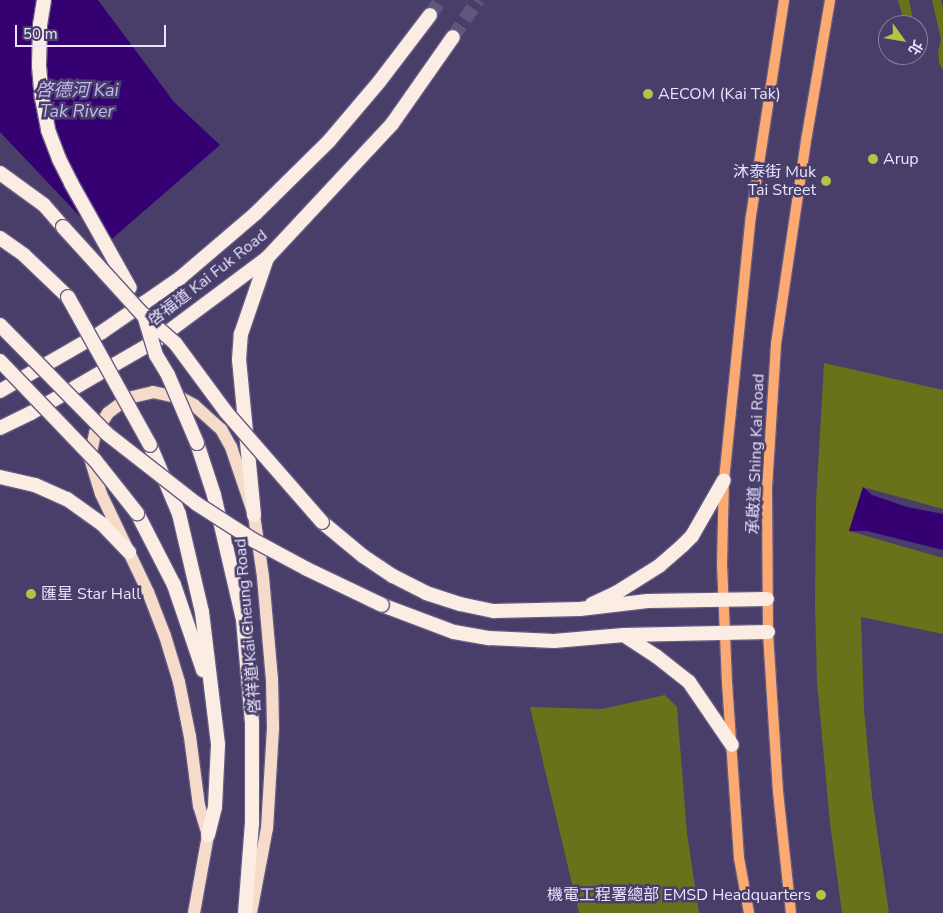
<!DOCTYPE html>
<html>
<head>
<meta charset="utf-8">
<style>
	body { margin:0 }
	#map { position:relative; width:943px; height:913px; overflow:hidden; background:#483e69; font-family:"Nunito Sans","Noto Sans TC",sans-serif }
	div>[style] { position:absolute }
	[style*='--x'] { left:calc(var(--x)*1px); top:calc(var(--y)*1px); width:calc(var(--w)*1px); rotate:calc(var(--a)*1deg) }
	.green>* { inset:0; background:#6a711b }
	.water>* { inset:0; background:#350072 }
	.trunk-tunnel>* { height:14px; margin-top:-7px; transform-origin:0; background:repeating-linear-gradient(90deg,#60577f 0 14px,transparent 0 21px) }
	.roads { filter:drop-shadow(1px 0 #655c84) drop-shadow(-1px 0 #655c84) drop-shadow(0 1px #655c84) drop-shadow(0 -1px #655c84) }
	.secondary>* { height:10px; margin:-5px; padding:0 5px; transform-origin:5px; border-radius:5px; background:#fdaa72 }
	.primary>* { height:12px; margin:-6px; padding:0 6px; transform-origin:6px; border-radius:6px; background:#f7dbca }
	.trunk>* { height:14px; margin:-7px; padding:0 7px; transform-origin:7px; border-radius:7px; background:#fbede4 }
	.bridges { filter:drop-shadow(1px 0 #655c84) drop-shadow(-1px 0 #655c84) drop-shadow(0 1px #655c84) drop-shadow(0 -1px #655c84) }
	.trunk-bridge>* { height:14px; margin:-7px; padding:0 7px; transform-origin:7px; border-radius:7px; background:#fbede4 }
	.dots>* { width:14px; height:14px; translate:-50% -50%; box-sizing:border-box; border:2px solid #483e69; border-radius:50% }
	span { translate:-50% -50%; white-space:nowrap; text-align:center; line-height:1.15; -webkit-text-stroke:5px #483e69; paint-order:stroke }
	.poi-label { font-size:16px; color:#e8e4fe }
	.left { translate:0 -50%; text-align:left }
	.right { translate:-100% -50%; text-align:right }
	.street-label { font-size:16px; color:#e8e4fe }
	.water-label { font-size:18px; color:#c3b8ee; font-style:italic }
	.north { position:absolute; left:878px; top:15px; width:50px; height:50px; box-sizing:border-box; background:#483e69; border:1px solid #8880a5; border-radius:50%; rotate:122deg; font-size:14px; font-weight:700; line-height:20px; text-align:center; color:#e8e4fe }
	.north::after { content:''; display:block; margin:auto; width:18px; height:22px; background:#b7c148; clip-path:polygon(50% 0,100% 100%,50% 72%,0 100%) }
	.scale { position:absolute; left:15px; top:25px; width:151px; height:22px; box-sizing:border-box; border:2px solid #e8e4fe; border-top:0; padding-left:6px; font-size:15px; line-height:18px; white-space:nowrap; color:#e8e4fe; -webkit-text-stroke:4px #483e69; paint-order:stroke }
</style>
</head>
<body>
<div id="map">
	<div class="green">
		<div style="clip-path:polygon(898px 0,909px 0,914px 25px,905px 25px)"></div>
		<div style="clip-path:polygon(932px 0,941px 0,943px 8px,943px 70px,939px 63px,938px 52px,941px 39px)"></div>
		<div style="clip-path:polygon(824px 363px,943px 390px,943px 509px,863px 487px,849px 531px,943px 558px,943px 634px,861px 617px,864px 709px,872px 796px,889px 913px,842px 913px,830px 823px,817px 682px,815px 605px,816px 502px)"></div>
		<div style="clip-path:polygon(665px 695px,677px 707px,687px 834px,699px 913px,579px 913px,530px 707px,602px 709px)"></div>
	</div>
	<div class="water">
		<div style="clip-path:polygon(0 0,98px 0,174px 102px,220px 145px,106px 244px,0 132px)"></div>
		<div style="clip-path:polygon(863px 487px,872px 495px,907px 507px,943px 514px,943px 550px,867px 531px,849px 531px)"></div>
	</div>
	<div class="trunk-tunnel">
		<div style="--x:430;--y:15;--w:19;--a:-54"></div>
		<div style="--x:453;--y:37;--w:45;--a:-56"></div>
	</div>
	<div class="roads">
		<div class="secondary">
			<div style="--x:749;--y:913;--w:56;--a:-100.3"></div>
			<div style="--x:739;--y:858;--w:175;--a:-93.9"></div>
			<div style="--x:727;--y:683;--w:118;--a:-92.4"></div>
			<div style="--x:722;--y:565;--w:85;--a:-88.7"></div>
			<div style="--x:724;--y:480;--w:265;--a:-84.2"></div>
			<div style="--x:751;--y:216;--w:219;--a:-81.3"></div>
			<div style="--x:791;--y:913;--w:122;--a:-96.1"></div>
			<div style="--x:778;--y:792;--w:160;--a:-93.6"></div>
			<div style="--x:768;--y:632;--w:144;--a:-90.4"></div>
			<div style="--x:767;--y:488;--w:144;--a:-86.4"></div>
			<div style="--x:776;--y:344;--w:211;--a:-81.6"></div>
			<div style="--x:807;--y:135;--w:137;--a:-80.3"></div>
		</div>
		<div class="primary">
			<div style="--x:194;--y:913;--w:79;--a:-79.8"></div>
			<div style="--x:208;--y:835;--w:30;--a:-107"></div>
			<div style="--x:199;--y:806;--w:70;--a:-97.4"></div>
			<div style="--x:190;--y:737;--w:56;--a:-101.3"></div>
			<div style="--x:179;--y:682;--w:48;--a:-106.9"></div>
			<div style="--x:165;--y:636;--w:47;--a:-111.1"></div>
			<div style="--x:148;--y:592;--w:109;--a:-115.6"></div>
			<div style="--x:101;--y:494;--w:39;--a:-107"></div>
			<div style="--x:90;--y:457;--w:25;--a:-78"></div>
			<div style="--x:95;--y:433;--w:24;--a:-57"></div>
			<div style="--x:108;--y:413;--w:25;--a:-37"></div>
			<div style="--x:128;--y:398;--w:26;--a:-13"></div>
			<div style="--x:153;--y:392;--w:29;--a:12"></div>
			<div style="--x:181;--y:398;--w:15;--a:28"></div>
			<div style="--x:194;--y:405;--w:36;--a:42"></div>
			<div style="--x:221;--y:429;--w:21;--a:61"></div>
			<div style="--x:231;--y:447;--w:72;--a:71.3"></div>
			<div style="--x:254;--y:515;--w:63;--a:81.7"></div>
			<div style="--x:263;--y:577;--w:102;--a:85"></div>
			<div style="--x:272;--y:679;--w:49;--a:88.8"></div>
			<div style="--x:273;--y:728;--w:100;--a:93.4"></div>
			<div style="--x:267;--y:828;--w:86;--a:100.7"></div>
		</div>
		<div class="trunk">
			<div style="--x:44;--y:0;--w:25;--a:99"></div>
			<div style="--x:40;--y:25;--w:41;--a:91.4"></div>
			<div style="--x:39;--y:66;--w:32;--a:85"></div>
			<div style="--x:42;--y:98;--w:33;--a:79"></div>
			<div style="--x:48;--y:130;--w:31;--a:69"></div>
			<div style="--x:59;--y:159;--w:27;--a:63"></div>
			<div style="--x:71;--y:183;--w:120;--a:60.7"></div>
			<div style="--x:0;--y:173;--w:54;--a:36"></div>
			<div style="--x:44;--y:205;--w:29;--a:49"></div>
			<div style="--x:0;--y:238;--w:29;--a:35"></div>
			<div style="--x:24;--y:255;--w:61;--a:43.7"></div>
			<div style="--x:0;--y:391;--w:118;--a:-30"></div>
			<div style="--x:102;--y:332;--w:51;--a:-34.6"></div>
			<div style="--x:144;--y:303;--w:44;--a:-34.8"></div>
			<div style="--x:180;--y:278;--w:99;--a:-40.5"></div>
			<div style="--x:255;--y:214;--w:104;--a:-44.6"></div>
			<div style="--x:329;--y:141;--w:77;--a:-49.7"></div>
			<div style="--x:379;--y:82;--w:84;--a:-52.7"></div>
			<div style="--x:0;--y:428;--w:34;--a:-26"></div>
			<div style="--x:31;--y:413;--w:146;--a:-30.1"></div>
			<div style="--x:157;--y:340;--w:137;--a:-36.7"></div>
			<div style="--x:267;--y:258;--w:183;--a:-47"></div>
			<div style="--x:392;--y:124;--w:106;--a:-55"></div>
			<div style="--x:197;--y:443;--w:55;--a:71.9"></div>
			<div style="--x:214;--y:495;--w:128;--a:76.9"></div>
			<div style="--x:243;--y:620;--w:103;--a:85"></div>
			<div style="--x:252;--y:723;--w:100;--a:90"></div>
			<div style="--x:252;--y:823;--w:90;--a:94.4"></div>
			<div style="--x:150;--y:445;--w:75;--a:67.2"></div>
			<div style="--x:179;--y:514;--w:101;--a:76.8"></div>
			<div style="--x:202;--y:612;--w:134;--a:83.1"></div>
			<div style="--x:218;--y:745;--w:62;--a:92.8"></div>
			<div style="--x:215;--y:807;--w:29;--a:104"></div>
			<div style="--x:0;--y:477;--w:36;--a:13"></div>
			<div style="--x:35;--y:485;--w:35;--a:24"></div>
			<div style="--x:67;--y:499;--w:43;--a:35.5"></div>
			<div style="--x:102;--y:524;--w:39;--a:46"></div>
			<div style="--x:137;--y:513;--w:81;--a:62.8"></div>
			<div style="--x:174;--y:585;--w:90;--a:71.2"></div>
			<div style="--x:254;--y:515;--w:156;--a:-95.5"></div>
			<div style="--x:239;--y:360;--w:26;--a:-86"></div>
			<div style="--x:241;--y:334;--w:80;--a:-71.1"></div>
			<div style="--x:322;--y:522;--w:53;--a:39.7"></div>
			<div style="--x:363;--y:556;--w:36;--a:34"></div>
			<div style="--x:393;--y:576;--w:37;--a:27"></div>
			<div style="--x:426;--y:593;--w:36;--a:18"></div>
			<div style="--x:460;--y:604;--w:35;--a:12"></div>
			<div style="--x:494;--y:611;--w:86;--a:-1.3"></div>
			<div style="--x:580;--y:609;--w:68;--a:-6.7"></div>
			<div style="--x:648;--y:601;--w:119;--a:-1"></div>
			<div style="--x:592;--y:604;--w:26;--a:-25"></div>
			<div style="--x:616;--y:593;--w:51;--a:-32.1"></div>
			<div style="--x:659;--y:566;--w:32;--a:-41"></div>
			<div style="--x:683;--y:545;--w:13;--a:-45"></div>
			<div style="--x:692;--y:536;--w:64;--a:-60.3"></div>
			<div style="--x:382;--y:605;--w:77;--a:20.6"></div>
			<div style="--x:454;--y:632;--w:36;--a:10"></div>
			<div style="--x:489;--y:638;--w:65;--a:2.6"></div>
			<div style="--x:554;--y:641;--w:70;--a:-4.9"></div>
			<div style="--x:624;--y:635;--w:144;--a:-1.2"></div>
			<div style="--x:625;--y:636;--w:37;--a:33"></div>
			<div style="--x:656;--y:656;--w:42;--a:38.2"></div>
			<div style="--x:689;--y:682;--w:76;--a:55.7"></div>
		</div>
	</div>
	<div class="bridges">
		<div class="trunk-bridge">
			<div style="--x:63;--y:227;--w:120;--a:47.7"></div>
			<div style="--x:144;--y:316;--w:41;--a:41.1"></div>
			<div style="--x:175;--y:343;--w:86;--a:53.5"></div>
			<div style="--x:226;--y:412;--w:146;--a:48.9"></div>
			<div style="--x:68;--y:297;--w:169;--a:61"></div>
			<div style="--x:144;--y:315;--w:42;--a:73.3"></div>
			<div style="--x:156;--y:355;--w:23;--a:59"></div>
			<div style="--x:168;--y:375;--w:74;--a:66.9"></div>
			<div style="--x:0;--y:325;--w:151;--a:45.5"></div>
			<div style="--x:106;--y:433;--w:115;--a:38"></div>
			<div style="--x:197;--y:504;--w:67;--a:32.7"></div>
			<div style="--x:253;--y:540;--w:61;--a:28.2"></div>
			<div style="--x:307;--y:569;--w:83;--a:25.6"></div>
			<div style="--x:0;--y:361;--w:137;--a:46.2"></div>
			<div style="--x:95;--y:460;--w:68;--a:51.6"></div>
		</div>
	</div>
	<div class="dots">
		<div style="left:648px;top:94px;background:#b7c148"></div>
		<div style="left:873px;top:159px;background:#b7c148"></div>
		<div style="left:826px;top:181px;background:#b7c148"></div>
		<div style="left:31px;top:594px;background:#b7c148"></div>
		<div style="left:821px;top:895px;background:#b7c148"></div>
	</div>
	<div class="poi-label">
		<span class="left" style="left:658px;top:94px">AECOM (Kai Tak)</span>
		<span class="left" style="left:883px;top:159px">Arup</span>
		<span class="right" style="left:816px;top:181px">沐泰街 Muk<br>Tai Street</span>
		<span class="left" style="left:41px;top:594px">匯星 Star Hall</span>
		<span class="right" style="left:811px;top:895px">機電工程署總部 EMSD Headquarters</span>
	</div>
	<div class="street-label">
		<span style="left:208px;top:278px;rotate:-38deg">啓福道 Kai Fuk Road</span>
		<span style="left:756px;top:454px;rotate:-88deg">承啟道 Shing Kai Road</span>
		<span style="left:248px;top:626px;rotate:-95deg">啓祥道 Kai Cheung Road</span>
	</div>
	<div class="water-label">
		<span style="left:77px;top:101px">啓德河 Kai<br>Tak River</span>
	</div>
	<div class="north">北</div>
	<div class="scale">50 m</div>
</div>
</body>
</html>
